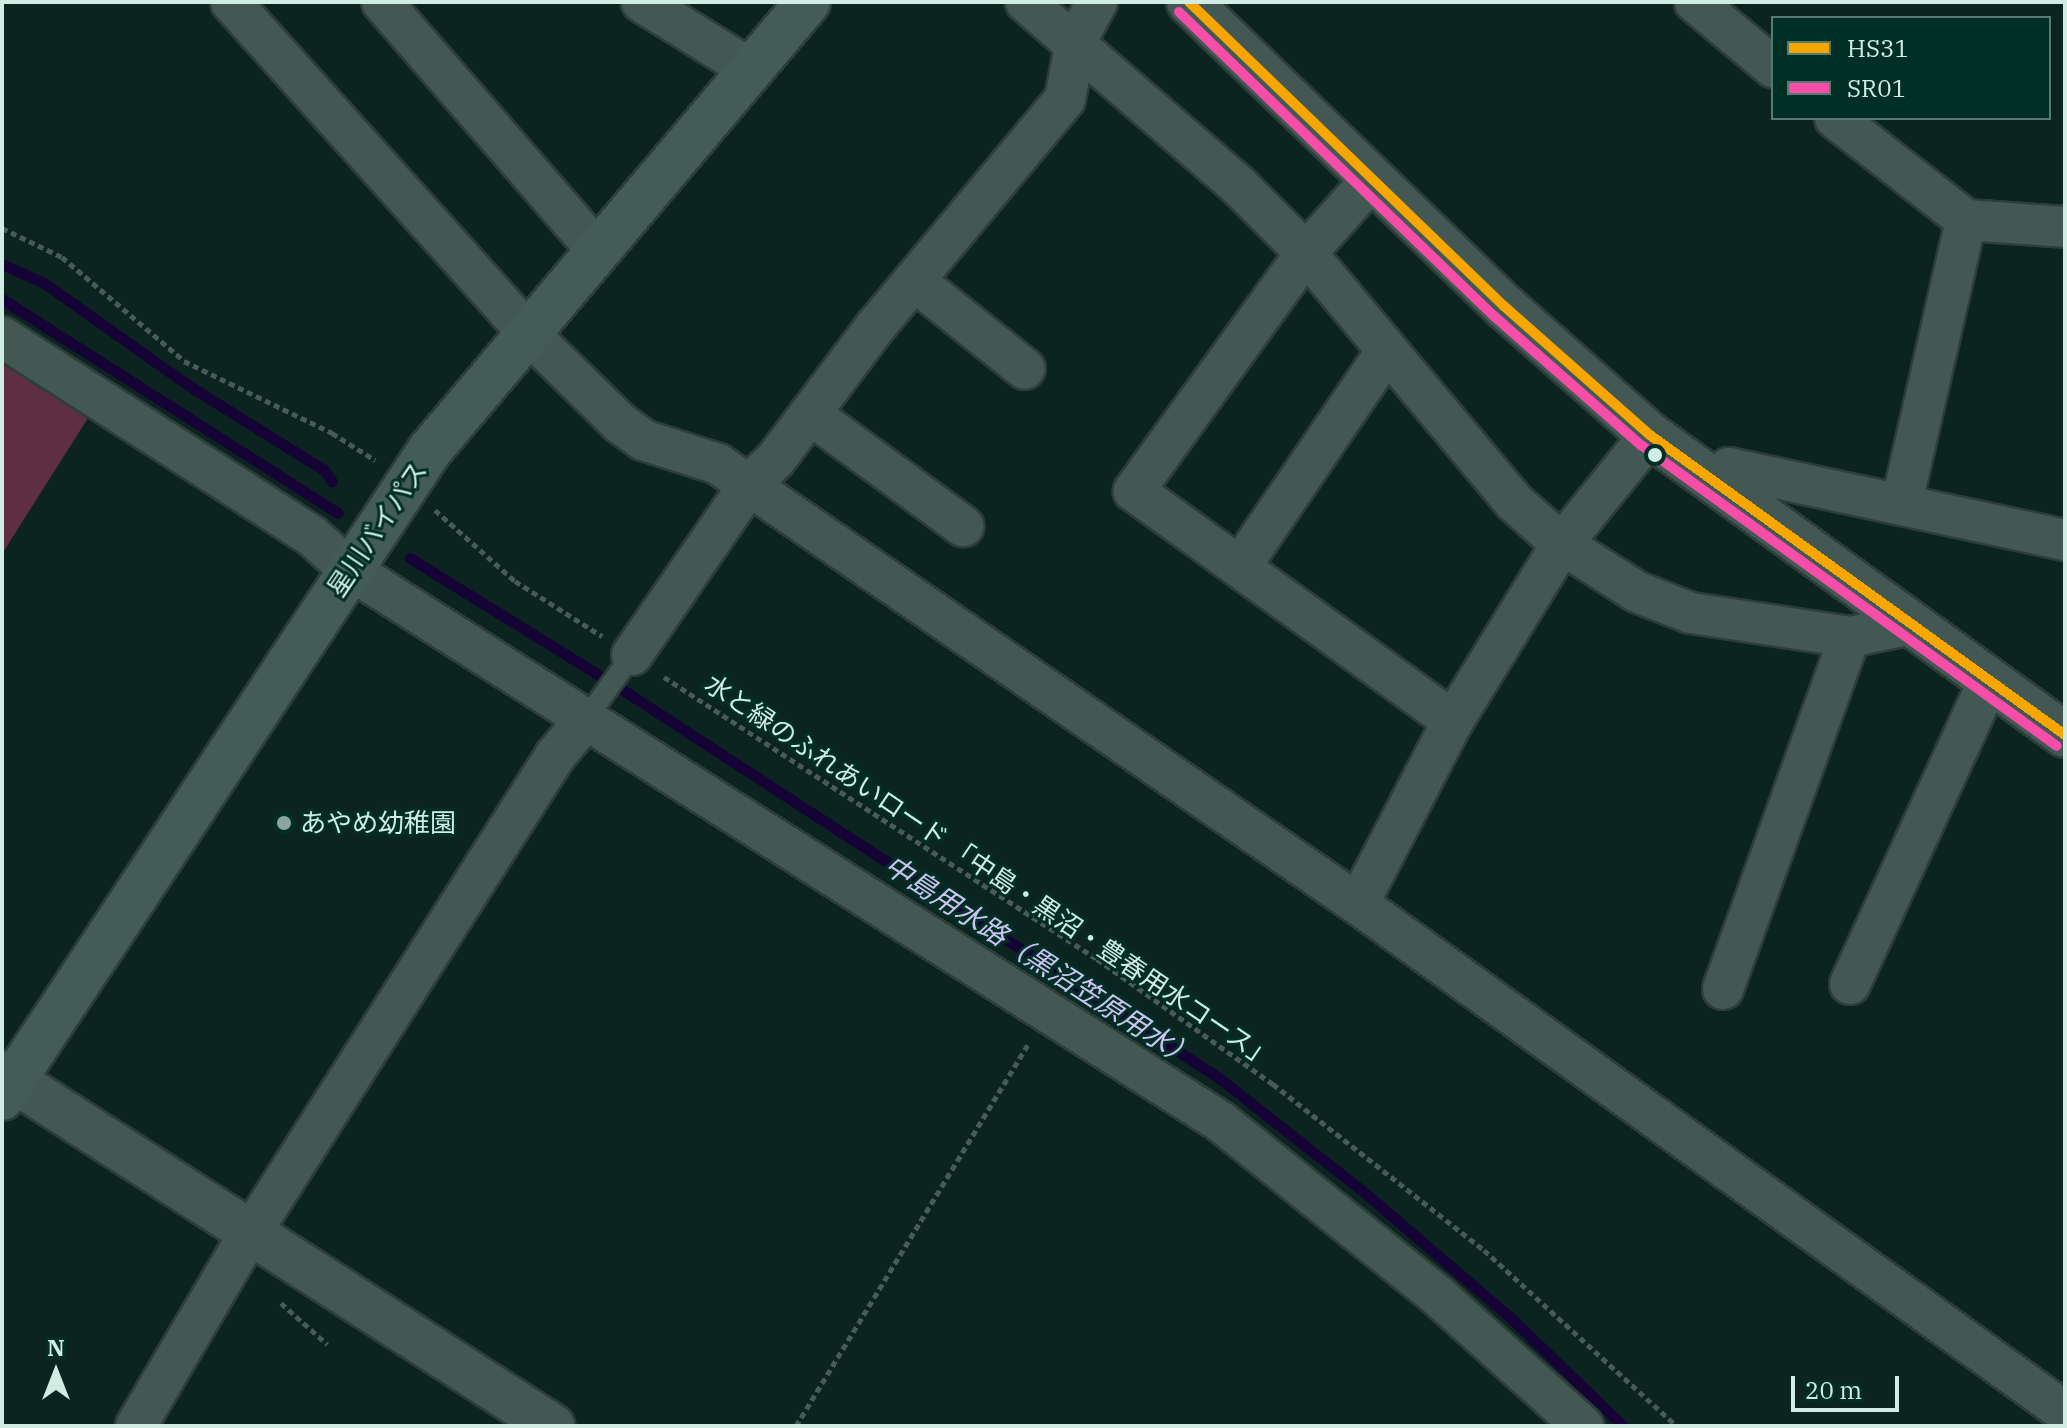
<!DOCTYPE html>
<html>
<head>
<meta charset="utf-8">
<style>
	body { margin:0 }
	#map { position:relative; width:2067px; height:1428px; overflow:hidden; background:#0c2420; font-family:"IBM Plex Serif","Noto Sans JP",serif }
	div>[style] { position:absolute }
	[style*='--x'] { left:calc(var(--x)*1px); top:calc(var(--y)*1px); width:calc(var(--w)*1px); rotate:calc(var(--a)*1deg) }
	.green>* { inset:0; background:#5e2e43 }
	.stream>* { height:11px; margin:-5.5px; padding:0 5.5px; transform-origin:5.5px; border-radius:5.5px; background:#160336 }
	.path>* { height:5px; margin-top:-2.5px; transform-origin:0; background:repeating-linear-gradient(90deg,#485b57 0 6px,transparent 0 10px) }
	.roads { filter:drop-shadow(2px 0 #2d3e3a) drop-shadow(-2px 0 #2d3e3a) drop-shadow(0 2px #2d3e3a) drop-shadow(0 -2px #2d3e3a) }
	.service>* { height:20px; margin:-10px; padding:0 10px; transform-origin:10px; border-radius:10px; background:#445853 }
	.minor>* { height:40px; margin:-20px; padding:0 20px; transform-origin:20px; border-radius:20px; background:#445853 }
	.tertiary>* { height:44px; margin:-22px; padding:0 22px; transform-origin:22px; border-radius:22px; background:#445853 }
	.primary>* { height:44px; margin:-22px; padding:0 22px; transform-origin:22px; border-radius:22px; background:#435c57 }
	.bus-1>* { height:10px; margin:-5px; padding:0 5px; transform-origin:5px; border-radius:5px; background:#f7a600 }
	.bus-2>* { height:10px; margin:-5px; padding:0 5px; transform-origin:5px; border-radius:5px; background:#f54da8 }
	.dots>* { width:22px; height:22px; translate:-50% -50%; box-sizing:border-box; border:4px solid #012f26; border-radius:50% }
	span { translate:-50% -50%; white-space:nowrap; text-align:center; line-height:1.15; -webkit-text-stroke:6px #012f26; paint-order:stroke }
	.street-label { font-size:26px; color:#d0ece3 }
	.poi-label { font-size:26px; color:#d0ece3 }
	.left { translate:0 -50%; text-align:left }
	.water-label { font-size:28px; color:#ccc3f0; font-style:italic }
	.frame { position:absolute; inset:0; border:4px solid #d0ece3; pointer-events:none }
	.legend { position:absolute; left:1771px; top:16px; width:280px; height:104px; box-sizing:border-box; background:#012f26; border:2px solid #547b72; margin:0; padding:10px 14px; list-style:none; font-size:24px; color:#d0ece3 }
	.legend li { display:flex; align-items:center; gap:16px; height:40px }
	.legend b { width:40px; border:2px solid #547b72 }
	.north { position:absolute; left:16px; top:1332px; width:80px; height:80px; -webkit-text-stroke:6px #012f26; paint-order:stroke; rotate:0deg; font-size:22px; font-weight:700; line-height:32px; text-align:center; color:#d0ece3 }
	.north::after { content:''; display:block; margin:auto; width:28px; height:36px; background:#d0ece3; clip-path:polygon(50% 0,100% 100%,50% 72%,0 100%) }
	.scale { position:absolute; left:1791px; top:1376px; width:108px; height:36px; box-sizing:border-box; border:4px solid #d0ece3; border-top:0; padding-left:10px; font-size:24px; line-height:28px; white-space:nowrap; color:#d0ece3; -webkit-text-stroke:6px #012f26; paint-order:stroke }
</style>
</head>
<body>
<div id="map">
	<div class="green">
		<div style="clip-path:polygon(2px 355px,87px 408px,88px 418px,2px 554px)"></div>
	</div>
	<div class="stream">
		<div style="--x:2;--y:264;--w:46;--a:24.3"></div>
		<div style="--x:44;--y:283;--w:176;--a:35.3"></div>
		<div style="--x:188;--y:385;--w:160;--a:32"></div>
		<div style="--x:324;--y:470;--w:14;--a:56"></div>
		<div style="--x:2;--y:299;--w:398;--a:32.5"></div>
		<div style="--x:410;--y:558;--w:254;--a:31.8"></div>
		<div style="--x:626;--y:692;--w:708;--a:33.06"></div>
		<div style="--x:1219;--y:1078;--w:186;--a:38.2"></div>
		<div style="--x:1365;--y:1193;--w:195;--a:40.6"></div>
		<div style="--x:1513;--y:1320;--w:153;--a:43.9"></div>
	</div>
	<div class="path">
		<div style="--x:2;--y:228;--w:67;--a:25.8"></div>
		<div style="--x:62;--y:257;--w:160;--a:40.4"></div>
		<div style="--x:184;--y:361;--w:165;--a:25.9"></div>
		<div style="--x:332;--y:433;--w:51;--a:32.1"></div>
		<div style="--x:435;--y:510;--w:107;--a:41.6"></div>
		<div style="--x:515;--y:581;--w:103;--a:32.3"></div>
		<div style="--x:664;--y:677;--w:517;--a:33.07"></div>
		<div style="--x:1097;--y:959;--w:216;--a:35.4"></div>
		<div style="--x:1273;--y:1084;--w:268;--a:38.2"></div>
		<div style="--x:1484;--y:1250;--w:261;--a:42.4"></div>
		<div style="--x:281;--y:1303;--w:62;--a:41.7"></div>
		<div style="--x:796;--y:1426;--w:447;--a:-58.7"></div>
	</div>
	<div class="roads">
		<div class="service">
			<div style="--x:586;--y:719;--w:79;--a:-54.3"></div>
		</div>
		<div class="minor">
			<div style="--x:231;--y:2;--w:442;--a:48.1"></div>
			<div style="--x:526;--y:331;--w:132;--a:44.4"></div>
			<div style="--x:620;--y:423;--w:29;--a:36"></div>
			<div style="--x:643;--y:440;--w:79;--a:17.7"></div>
			<div style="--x:718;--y:464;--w:777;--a:34.51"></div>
			<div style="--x:1358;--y:904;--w:871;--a:35.7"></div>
			<div style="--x:382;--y:2;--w:328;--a:49.1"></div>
			<div style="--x:642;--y:2;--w:127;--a:31.8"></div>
			<div style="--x:1026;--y:2;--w:283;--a:40.8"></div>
			<div style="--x:1240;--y:187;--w:93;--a:45"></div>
			<div style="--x:1306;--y:253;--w:324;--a:50.1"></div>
			<div style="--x:1514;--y:502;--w:64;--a:41.2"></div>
			<div style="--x:1562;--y:544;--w:89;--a:32.6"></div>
			<div style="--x:1637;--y:592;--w:58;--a:21.3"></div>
			<div style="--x:1691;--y:613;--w:161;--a:8.6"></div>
			<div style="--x:1850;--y:637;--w:59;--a:-11.7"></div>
			<div style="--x:1695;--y:2;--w:102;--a:39.8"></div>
			<div style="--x:1835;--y:118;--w:166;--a:37.9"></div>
			<div style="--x:1966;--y:220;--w:99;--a:4"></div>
			<div style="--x:1372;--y:179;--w:99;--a:131.7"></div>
			<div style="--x:1306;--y:253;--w:294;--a:125.9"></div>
			<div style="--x:1134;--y:491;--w:393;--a:35.8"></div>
			<div style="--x:916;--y:282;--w:139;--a:38.6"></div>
			<div style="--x:2;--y:337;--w:368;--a:32.7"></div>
			<div style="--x:312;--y:536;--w:50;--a:41.7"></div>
			<div style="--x:349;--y:569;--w:1033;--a:32.38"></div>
			<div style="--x:1221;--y:1122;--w:278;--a:38.7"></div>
			<div style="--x:1438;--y:1296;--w:195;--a:41.9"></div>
			<div style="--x:810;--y:414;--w:190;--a:36.2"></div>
			<div style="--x:1713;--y:483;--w:22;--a:-43"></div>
			<div style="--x:1729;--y:468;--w:344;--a:12.1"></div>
			<div style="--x:1902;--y:502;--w:289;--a:-77.2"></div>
			<div style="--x:1240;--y:567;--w:258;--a:-55.8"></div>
			<div style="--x:632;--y:655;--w:206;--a:-55.5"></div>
			<div style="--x:749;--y:485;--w:37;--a:-44"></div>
			<div style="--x:776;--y:459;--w:166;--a:-53.1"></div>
			<div style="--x:876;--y:326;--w:295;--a:-50.2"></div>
			<div style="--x:1065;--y:99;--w:59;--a:-79.3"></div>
			<div style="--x:1076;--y:41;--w:44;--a:-61.7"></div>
			<div style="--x:1358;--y:904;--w:206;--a:-62.6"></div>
			<div style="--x:1453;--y:721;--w:208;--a:-58.4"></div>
			<div style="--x:1562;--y:544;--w:140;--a:-51.1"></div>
			<div style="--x:1850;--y:984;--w:333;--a:-65.4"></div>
			<div style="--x:1723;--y:989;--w:374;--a:-70.2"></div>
			<div style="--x:136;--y:1426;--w:201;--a:-59.5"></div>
			<div style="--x:238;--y:1253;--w:589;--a:-57.47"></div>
			<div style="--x:555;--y:756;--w:48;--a:-50"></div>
		</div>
		<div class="tertiary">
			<div style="--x:1189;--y:2;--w:438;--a:44"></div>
			<div style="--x:1504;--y:306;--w:195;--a:41.5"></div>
			<div style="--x:1650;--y:435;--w:512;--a:35.86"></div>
			<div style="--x:2;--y:1073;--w:654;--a:32.69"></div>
		</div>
		<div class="primary">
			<div style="--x:2;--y:1098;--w:777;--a:-56.56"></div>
			<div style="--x:430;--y:450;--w:586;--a:-49.84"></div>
		</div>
	</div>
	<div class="bus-1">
		<div style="--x:1189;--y:2;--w:438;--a:44"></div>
		<div style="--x:1504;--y:306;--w:195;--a:41.5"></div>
		<div style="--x:1650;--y:435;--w:512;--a:35.86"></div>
	</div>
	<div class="bus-2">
		<div style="--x:1179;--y:12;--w:438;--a:44"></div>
		<div style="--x:1494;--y:316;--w:196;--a:41.3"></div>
		<div style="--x:1641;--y:445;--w:513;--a:35.89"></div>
	</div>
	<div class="dots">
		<div style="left:1655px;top:455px;background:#d0ece3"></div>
		<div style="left:284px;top:823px;background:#8ba69f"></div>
	</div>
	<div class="street-label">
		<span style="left:377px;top:529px;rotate:-56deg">星川バイパス</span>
		<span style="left:990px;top:871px;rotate:34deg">水と緑のふれあいロード 「中島・黒沼・豊春用水コース」</span>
	</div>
	<div class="poi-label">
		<span class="left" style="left:300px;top:823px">あやめ幼稚園</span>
	</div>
	<div class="water-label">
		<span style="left:1040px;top:961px;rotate:33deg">中島用水路（黒沼笠原用水）</span>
	</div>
	<div class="frame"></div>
	<ul class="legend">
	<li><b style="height:10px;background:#f7a600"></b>HS31</li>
	<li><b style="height:10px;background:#f54da8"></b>SR01</li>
	</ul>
	<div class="north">N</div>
	<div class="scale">20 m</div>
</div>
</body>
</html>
